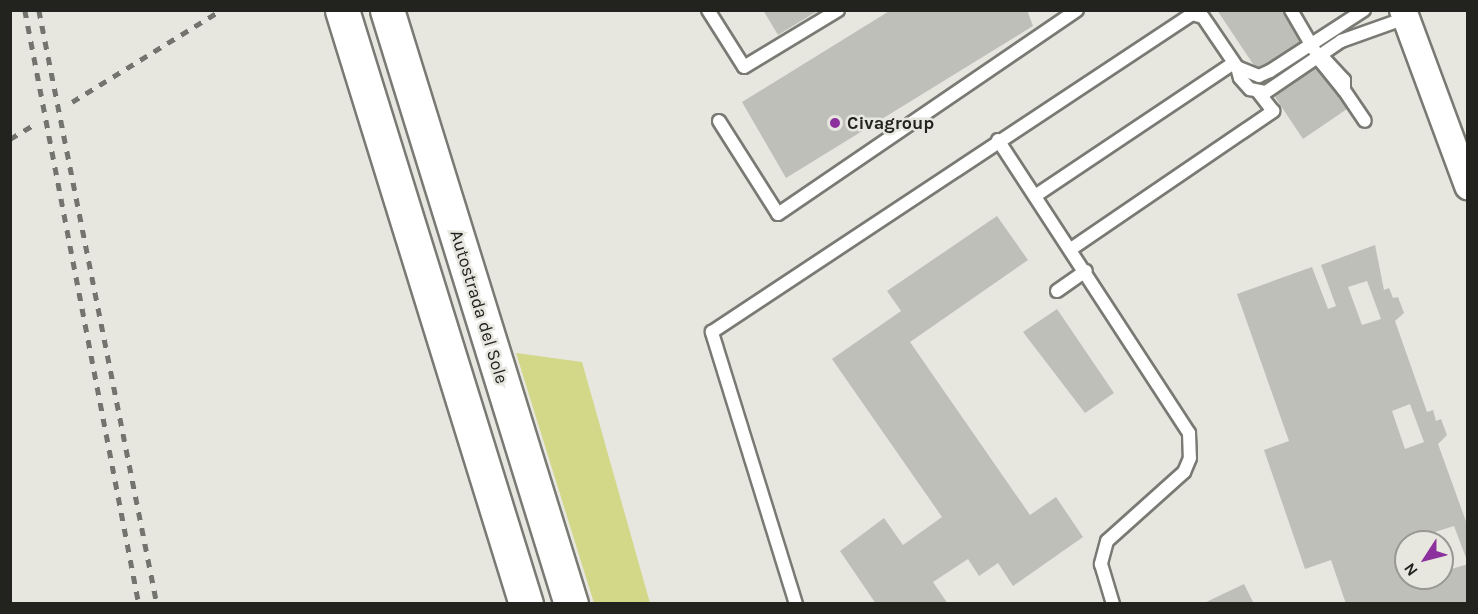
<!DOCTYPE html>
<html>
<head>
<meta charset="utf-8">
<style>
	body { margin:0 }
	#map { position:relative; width:1478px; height:614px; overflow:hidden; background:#e7e7e0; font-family:Karla,sans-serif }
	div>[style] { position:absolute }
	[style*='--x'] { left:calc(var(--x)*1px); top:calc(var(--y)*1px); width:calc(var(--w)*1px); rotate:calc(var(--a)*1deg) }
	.green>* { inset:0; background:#d3d788 }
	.building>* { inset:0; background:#bebfb8 }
	.roads { filter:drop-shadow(2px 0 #797a73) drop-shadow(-2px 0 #797a73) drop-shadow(0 2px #797a73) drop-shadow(0 -2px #797a73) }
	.lane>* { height:12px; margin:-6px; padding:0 6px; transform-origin:6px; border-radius:6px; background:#fff }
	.street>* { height:26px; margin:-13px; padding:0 13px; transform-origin:13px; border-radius:13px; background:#fff }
	.highway>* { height:33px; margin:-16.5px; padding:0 16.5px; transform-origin:16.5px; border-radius:16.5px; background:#fff }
	.rail>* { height:4.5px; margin-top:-2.25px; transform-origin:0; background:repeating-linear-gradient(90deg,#74746f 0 8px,transparent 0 16px) }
	.dots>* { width:16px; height:16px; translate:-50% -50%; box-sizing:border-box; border:3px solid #e7e7e0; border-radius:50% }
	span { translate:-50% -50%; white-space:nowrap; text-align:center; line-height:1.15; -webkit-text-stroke:5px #e7e7e0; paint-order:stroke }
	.poi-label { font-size:18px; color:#22221f; font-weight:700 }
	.left { translate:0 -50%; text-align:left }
	.street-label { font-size:18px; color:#22221f }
	.frame { position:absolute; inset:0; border:12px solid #22221f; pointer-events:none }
	.north { position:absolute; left:1394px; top:530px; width:60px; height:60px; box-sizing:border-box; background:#e7e7e0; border:2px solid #989893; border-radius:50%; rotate:234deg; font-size:16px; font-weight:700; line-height:24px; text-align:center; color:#22221f }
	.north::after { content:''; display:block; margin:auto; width:21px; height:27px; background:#8b309c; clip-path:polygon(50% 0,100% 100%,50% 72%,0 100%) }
</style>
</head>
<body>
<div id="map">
	<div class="green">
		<div style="clip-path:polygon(516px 353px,582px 362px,650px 603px,594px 603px)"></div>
	</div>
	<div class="building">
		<div style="clip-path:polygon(763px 10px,819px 10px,778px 35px)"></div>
		<div style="clip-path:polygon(891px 10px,1027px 10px,1033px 26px,786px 178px,742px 102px)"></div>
		<div style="clip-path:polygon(1217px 10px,1281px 10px,1347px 109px,1303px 139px)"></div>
		<div style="clip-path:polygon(997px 216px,1028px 260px,910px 342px,1030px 515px,1056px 497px,1083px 537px,1013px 586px,998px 563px,979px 576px,968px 559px,933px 582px,948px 604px,876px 604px,840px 551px,884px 518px,903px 545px,942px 517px,832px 359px,901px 311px,887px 291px)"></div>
		<div style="clip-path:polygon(evenodd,1375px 245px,1384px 290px,1389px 288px,1393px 298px,1398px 297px,1404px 313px,1395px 321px,1427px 412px,1433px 410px,1436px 421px,1441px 419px,1447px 435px,1438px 444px,1468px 527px,1468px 563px,1454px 526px,1435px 532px,1439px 542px,1406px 542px,1406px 578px,1442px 578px,1442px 553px,1448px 570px,1468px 564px,1468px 604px,1346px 604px,1331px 560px,1305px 569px,1264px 450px,1289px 441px,1237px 294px,1312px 267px,1328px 309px,1336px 306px,1321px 265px,1375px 245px,1367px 281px,1381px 319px,1362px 325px,1348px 287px,1367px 281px,1375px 245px,1410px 404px,1424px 442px,1405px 449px,1392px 411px,1410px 404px)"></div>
		<div style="clip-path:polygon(1057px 309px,1114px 393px,1085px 413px,1023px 332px)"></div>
		<div style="clip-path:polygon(1244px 584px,1254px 604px,1202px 604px)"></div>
	</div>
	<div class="roads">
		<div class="lane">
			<div style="--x:708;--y:10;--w:67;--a:57.7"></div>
			<div style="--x:744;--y:67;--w:110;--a:-31.2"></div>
			<div style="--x:1291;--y:10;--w:61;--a:59.7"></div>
			<div style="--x:1322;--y:63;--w:35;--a:51"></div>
			<div style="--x:1344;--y:90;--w:10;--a:-90"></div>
			<div style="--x:1344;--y:80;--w:34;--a:-133"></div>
			<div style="--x:1364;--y:10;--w:112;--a:147"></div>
			<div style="--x:1270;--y:71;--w:12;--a:156"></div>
			<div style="--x:1259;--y:76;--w:24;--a:-158"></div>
			<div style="--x:1237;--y:67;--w:11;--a:75"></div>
			<div style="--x:1240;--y:78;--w:15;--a:48"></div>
			<div style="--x:1250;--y:89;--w:16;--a:11"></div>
			<div style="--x:1266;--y:92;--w:91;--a:-34.2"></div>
			<div style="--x:1341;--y:41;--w:69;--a:-19.5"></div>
			<div style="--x:1344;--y:90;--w:37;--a:56"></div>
			<div style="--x:719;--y:121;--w:110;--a:57.6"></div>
			<div style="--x:778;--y:214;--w:362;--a:-34.3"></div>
			<div style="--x:998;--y:140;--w:350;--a:56.9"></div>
			<div style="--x:1189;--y:433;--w:25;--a:88"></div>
			<div style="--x:1190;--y:458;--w:15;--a:113"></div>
			<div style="--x:1184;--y:472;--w:103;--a:138.1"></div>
			<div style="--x:1107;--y:541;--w:24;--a:105"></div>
			<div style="--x:1101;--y:564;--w:42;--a:73.3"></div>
			<div style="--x:1035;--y:196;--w:239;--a:-33.8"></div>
			<div style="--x:1071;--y:249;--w:245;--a:-34.3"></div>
			<div style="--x:1273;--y:111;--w:23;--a:-128"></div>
			<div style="--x:1057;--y:291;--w:35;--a:-35"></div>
			<div style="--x:796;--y:604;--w:285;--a:-107.2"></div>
			<div style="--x:712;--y:332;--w:576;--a:-33.52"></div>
			<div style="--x:1192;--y:14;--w:11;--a:15"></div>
			<div style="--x:1203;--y:17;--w:60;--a:55.8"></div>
		</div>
		<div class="street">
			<div style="--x:1403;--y:10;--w:188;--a:69.7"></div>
		</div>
		<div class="highway">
			<div style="--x:342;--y:10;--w:622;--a:72.79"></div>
			<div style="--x:387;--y:10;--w:622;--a:72.79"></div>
		</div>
	</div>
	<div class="rail">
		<div style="--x:25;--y:10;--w:605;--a:79.14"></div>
		<div style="--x:39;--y:10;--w:606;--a:78.76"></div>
		<div style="--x:72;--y:102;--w:175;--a:-31.7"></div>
		<div style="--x:10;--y:139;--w:26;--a:-31"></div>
	</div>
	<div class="dots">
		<div style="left:835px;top:123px;background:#8b309c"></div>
	</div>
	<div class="poi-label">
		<span class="left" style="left:847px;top:123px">Civagroup</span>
	</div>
	<div class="street-label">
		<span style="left:479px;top:307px;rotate:73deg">Autostrada del Sole</span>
	</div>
	<div class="frame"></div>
	<div class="north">N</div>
</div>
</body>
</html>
